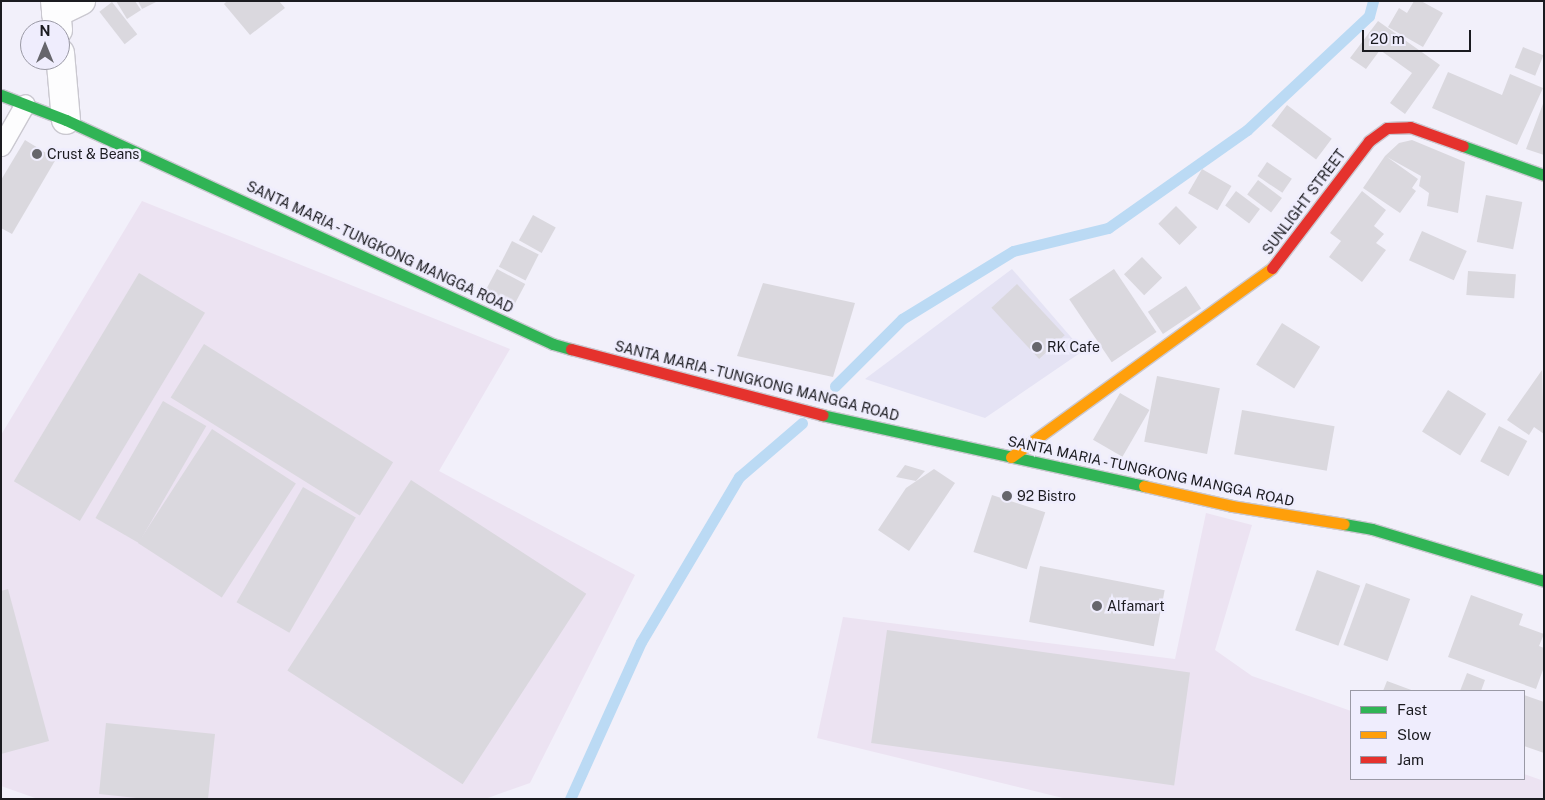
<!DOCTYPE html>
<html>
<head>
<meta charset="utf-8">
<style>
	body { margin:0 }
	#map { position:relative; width:1545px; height:800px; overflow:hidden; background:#f2f0fa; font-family:"Public Sans",sans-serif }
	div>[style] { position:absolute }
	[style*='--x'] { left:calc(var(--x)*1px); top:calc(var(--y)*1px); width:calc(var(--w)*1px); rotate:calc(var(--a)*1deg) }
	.built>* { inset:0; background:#e5e3f4 }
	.industrial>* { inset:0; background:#ece3f2 }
	.stream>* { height:11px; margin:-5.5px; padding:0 5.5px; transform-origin:5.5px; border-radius:5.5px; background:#bbdaf4 }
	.building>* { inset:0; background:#dad8de; transform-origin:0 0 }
	.roads { filter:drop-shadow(1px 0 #cac8d0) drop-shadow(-1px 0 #cac8d0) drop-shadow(0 1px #cac8d0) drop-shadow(0 -1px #cac8d0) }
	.lane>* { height:19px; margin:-9.5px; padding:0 9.5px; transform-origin:9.5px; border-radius:9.5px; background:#fdfdfe }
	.street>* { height:28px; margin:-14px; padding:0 14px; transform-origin:14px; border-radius:14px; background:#fdfdfe }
	.fast>* { height:11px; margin:-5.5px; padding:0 5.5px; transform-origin:5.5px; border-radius:5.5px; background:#30b455 }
	.slow>* { height:11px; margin:-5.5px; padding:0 5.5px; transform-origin:5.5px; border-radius:5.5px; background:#ff9f0a }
	.jam>* { height:11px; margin:-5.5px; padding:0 5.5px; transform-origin:5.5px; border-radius:5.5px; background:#e5322d }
	.dots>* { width:14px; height:14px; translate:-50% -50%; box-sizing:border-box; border:2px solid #efedfd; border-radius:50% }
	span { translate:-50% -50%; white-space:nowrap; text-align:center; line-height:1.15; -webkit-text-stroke:5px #efedfd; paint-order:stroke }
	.poi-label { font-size:14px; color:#1b1b20 }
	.left { translate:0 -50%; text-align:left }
	.street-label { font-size:14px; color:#1b1b20 }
	.frame { position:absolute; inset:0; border:2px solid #1b1b20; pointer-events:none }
	.legend { position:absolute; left:1350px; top:690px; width:175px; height:90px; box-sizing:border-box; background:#efedfd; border:1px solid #9a99a5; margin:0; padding:6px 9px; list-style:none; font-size:15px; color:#1b1b20 }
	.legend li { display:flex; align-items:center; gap:10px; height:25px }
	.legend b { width:25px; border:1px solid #9a99a5 }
	.north { position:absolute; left:20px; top:20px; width:50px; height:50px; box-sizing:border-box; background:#efedfd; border:1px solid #9a99a5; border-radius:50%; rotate:0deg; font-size:14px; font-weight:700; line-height:20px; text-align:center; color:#1b1b20 }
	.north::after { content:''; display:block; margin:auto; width:18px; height:22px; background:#66666c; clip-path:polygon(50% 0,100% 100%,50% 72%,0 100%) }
	.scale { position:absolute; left:1362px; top:30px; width:109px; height:22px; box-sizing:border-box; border:2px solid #1b1b20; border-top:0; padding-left:6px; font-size:15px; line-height:18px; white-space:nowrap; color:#1b1b20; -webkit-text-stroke:4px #efedfd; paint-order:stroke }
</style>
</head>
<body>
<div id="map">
	<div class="built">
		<div style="clip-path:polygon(1012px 269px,1083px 351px,985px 418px,865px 379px)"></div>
	</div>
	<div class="industrial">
		<div style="clip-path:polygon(142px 201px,510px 349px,439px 471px,635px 575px,530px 783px,485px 799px,38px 799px,1px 786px,1px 435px)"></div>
		<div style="clip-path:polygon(1206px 513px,1252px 525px,1215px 650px,1252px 676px,1351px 711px,1351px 779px,1524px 779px,1524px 774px,1544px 781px,1544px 799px,1067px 799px,817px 738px,843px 617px,1175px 659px)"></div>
	</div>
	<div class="stream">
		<div style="--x:835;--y:386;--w:95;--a:-45"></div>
		<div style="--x:902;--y:319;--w:130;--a:-31.5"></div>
		<div style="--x:1013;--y:251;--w:98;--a:-13.6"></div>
		<div style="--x:1108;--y:228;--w:170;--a:-35.2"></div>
		<div style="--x:1247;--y:130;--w:167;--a:-43.1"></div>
		<div style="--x:1369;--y:16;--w:16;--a:-75"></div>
		<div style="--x:570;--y:799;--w:172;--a:-65.7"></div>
		<div style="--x:641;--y:642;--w:192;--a:-59.3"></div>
		<div style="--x:739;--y:477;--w:83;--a:-40.6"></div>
	</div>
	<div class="building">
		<div style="clip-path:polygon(116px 1px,135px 1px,141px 10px,127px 19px)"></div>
		<div style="clip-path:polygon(138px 1px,158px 1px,142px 9px)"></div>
		<div style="clip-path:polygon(227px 1px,279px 1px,285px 8px,250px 35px,224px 4px)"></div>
		<div style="clip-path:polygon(1414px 1px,1421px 1px,1443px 13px,1423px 47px,1388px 27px,1399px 8px,1407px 13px)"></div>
		<div style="left:112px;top:2px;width:41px;height:16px;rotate:52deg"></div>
		<div style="clip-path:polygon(1378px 21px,1440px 65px,1405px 114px,1390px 103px,1412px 73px,1380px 50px,1366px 69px,1350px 58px)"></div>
		<div style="left:1523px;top:47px;width:22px;height:22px;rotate:22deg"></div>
		<div style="clip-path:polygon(1448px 72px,1502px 95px,1510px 74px,1543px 88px,1517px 145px,1432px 108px)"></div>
		<div style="clip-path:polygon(1544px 101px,1544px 155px,1526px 149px)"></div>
		<div style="left:1287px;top:105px;width:56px;height:26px;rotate:37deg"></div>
		<div style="clip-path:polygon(25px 140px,56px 159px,12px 234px,1px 228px,1px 180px)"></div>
		<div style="clip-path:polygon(1412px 140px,1465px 162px,1458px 213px,1427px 206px,1429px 193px,1419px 186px,1421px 176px,1387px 157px,1418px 179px,1412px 188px,1416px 191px,1400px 213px,1363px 188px,1385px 156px,1399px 143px)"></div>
		<div style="left:1267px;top:162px;width:30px;height:17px;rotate:34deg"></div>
		<div style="left:1202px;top:169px;width:34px;height:28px;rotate:30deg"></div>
		<div style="left:1258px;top:180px;width:30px;height:18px;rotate:37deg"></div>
		<div style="left:1236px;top:191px;width:30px;height:18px;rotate:37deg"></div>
		<div style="clip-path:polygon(1362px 191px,1386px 210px,1374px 226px,1384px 234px,1376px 243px,1386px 250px,1362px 282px,1329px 257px,1341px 241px,1330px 233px)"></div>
		<div style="left:1486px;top:195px;width:37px;height:48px;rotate:11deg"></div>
		<div style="left:1176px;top:206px;width:30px;height:25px;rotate:45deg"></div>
		<div style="left:533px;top:215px;width:26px;height:29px;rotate:29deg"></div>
		<div style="left:1422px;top:231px;width:49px;height:32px;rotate:24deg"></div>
		<div style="left:512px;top:241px;width:30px;height:29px;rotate:27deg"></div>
		<div style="left:1142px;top:257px;width:29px;height:25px;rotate:46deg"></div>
		<div style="left:497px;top:269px;width:32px;height:29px;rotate:28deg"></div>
		<div style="left:1114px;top:269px;width:76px;height:54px;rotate:56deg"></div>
		<div style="left:1468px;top:271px;width:48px;height:24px;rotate:4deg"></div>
		<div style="left:139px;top:273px;width:77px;height:243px;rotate:31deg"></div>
		<div style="clip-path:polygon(763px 283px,855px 303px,833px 377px,737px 356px)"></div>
		<div style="left:1017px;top:284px;width:70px;height:35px;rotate:47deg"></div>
		<div style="left:1186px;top:286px;width:27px;height:46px;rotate:56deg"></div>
		<div style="left:1282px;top:323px;width:45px;height:49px;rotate:32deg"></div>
		<div style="left:204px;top:344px;width:223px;height:63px;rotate:32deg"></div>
		<div style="clip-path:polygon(1542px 370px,1544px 434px,1534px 427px,1529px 435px,1507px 420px)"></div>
		<div style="left:1157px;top:376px;width:64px;height:67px;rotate:11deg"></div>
		<div style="left:1448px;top:390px;width:45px;height:49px;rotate:32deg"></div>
		<div style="left:1120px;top:393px;width:34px;height:54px;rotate:30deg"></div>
		<div style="left:163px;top:401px;width:50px;height:135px;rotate:30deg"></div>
		<div style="left:1242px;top:410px;width:94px;height:45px;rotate:10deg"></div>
		<div style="left:1499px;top:426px;width:32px;height:40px;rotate:28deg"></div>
		<div style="left:212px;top:429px;width:100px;height:136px;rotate:33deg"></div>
		<div style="clip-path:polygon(905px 465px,925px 471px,916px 481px,896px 477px)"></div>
		<div style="clip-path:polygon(934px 469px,955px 483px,909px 551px,878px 530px,906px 488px)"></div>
		<div style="left:411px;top:480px;width:209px;height:227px;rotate:33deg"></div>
		<div style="left:303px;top:487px;width:61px;height:133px;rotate:30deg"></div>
		<div style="left:992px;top:495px;width:56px;height:60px;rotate:18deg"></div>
		<div style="left:1040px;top:566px;width:127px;height:57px;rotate:11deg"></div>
		<div style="left:1317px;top:570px;width:46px;height:64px;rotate:20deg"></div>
		<div style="left:1366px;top:583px;width:47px;height:66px;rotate:20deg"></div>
		<div style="clip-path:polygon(8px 589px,49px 741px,1px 754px,1px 591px)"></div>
		<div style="clip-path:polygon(1471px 595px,1523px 614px,1519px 625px,1544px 634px,1539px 646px,1544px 648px,1544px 667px,1536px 689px,1448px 657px)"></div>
		<div style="left:887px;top:630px;width:306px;height:114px;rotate:8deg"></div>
		<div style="clip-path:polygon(1467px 673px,1485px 680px,1481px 691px,1460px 691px)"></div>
		<div style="clip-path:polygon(1387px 681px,1414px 691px,1383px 691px)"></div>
		<div style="clip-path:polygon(1524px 695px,1544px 702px,1544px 753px,1524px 746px)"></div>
		<div style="clip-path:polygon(106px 723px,215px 734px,208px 799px,146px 799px,99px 794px)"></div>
	</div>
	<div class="roads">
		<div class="lane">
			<div style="--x:1;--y:146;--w:48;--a:-60.3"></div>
		</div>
		<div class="street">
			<div style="--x:55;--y:1;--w:29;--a:84"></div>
			<div style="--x:56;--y:13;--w:28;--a:-26"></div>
			<div style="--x:60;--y:53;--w:67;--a:84.9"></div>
		</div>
		<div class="fast">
			<div style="--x:1;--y:95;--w:70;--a:21"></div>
			<div style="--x:66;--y:120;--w:536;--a:24.7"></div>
			<div style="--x:553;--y:344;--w:19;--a:16"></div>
			<div style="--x:1463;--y:146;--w:86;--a:19.7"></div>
			<div style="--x:822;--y:415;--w:330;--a:12.4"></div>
			<div style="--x:1344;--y:524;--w:28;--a:10"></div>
			<div style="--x:1372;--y:529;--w:180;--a:16.8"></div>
		</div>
		<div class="slow">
			<div style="--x:1011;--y:457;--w:322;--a:-35.9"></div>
			<div style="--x:1144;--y:486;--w:90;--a:12.8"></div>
			<div style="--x:1232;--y:506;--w:113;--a:9.1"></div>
		</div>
		<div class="jam">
			<div style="--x:1272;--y:268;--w:160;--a:-52.6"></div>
			<div style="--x:1369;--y:141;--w:22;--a:-36"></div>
			<div style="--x:1387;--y:128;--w:23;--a:-2"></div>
			<div style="--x:1410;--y:127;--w:56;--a:19.7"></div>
			<div style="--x:571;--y:349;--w:260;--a:14.7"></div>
		</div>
	</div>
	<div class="dots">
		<div style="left:37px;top:154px;background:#66666c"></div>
		<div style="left:1037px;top:347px;background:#66666c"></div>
		<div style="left:1007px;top:496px;background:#66666c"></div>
		<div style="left:1097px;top:606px;background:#66666c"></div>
	</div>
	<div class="poi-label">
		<span class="left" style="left:47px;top:154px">Crust &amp; Beans</span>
		<span class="left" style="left:1047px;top:347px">RK Cafe</span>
		<span class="left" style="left:1017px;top:496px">92 Bistro</span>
		<span class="left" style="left:1107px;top:606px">Alfamart</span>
	</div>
	<div class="street-label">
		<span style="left:1304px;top:202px;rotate:-53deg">SUNLIGHT STREET</span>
		<span style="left:380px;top:247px;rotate:25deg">SANTA MARIA - TUNGKONG MANGGA ROAD</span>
		<span style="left:757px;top:381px;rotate:14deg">SANTA MARIA - TUNGKONG MANGGA ROAD</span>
		<span style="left:1151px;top:471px;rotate:12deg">SANTA MARIA - TUNGKONG MANGGA ROAD</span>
	</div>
	<div class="frame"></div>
	<ul class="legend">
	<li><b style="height:6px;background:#30b455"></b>Fast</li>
	<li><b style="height:6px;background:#ff9f0a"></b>Slow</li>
	<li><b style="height:6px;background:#e5322d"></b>Jam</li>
	</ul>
	<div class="north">N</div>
	<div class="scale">20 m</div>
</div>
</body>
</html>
